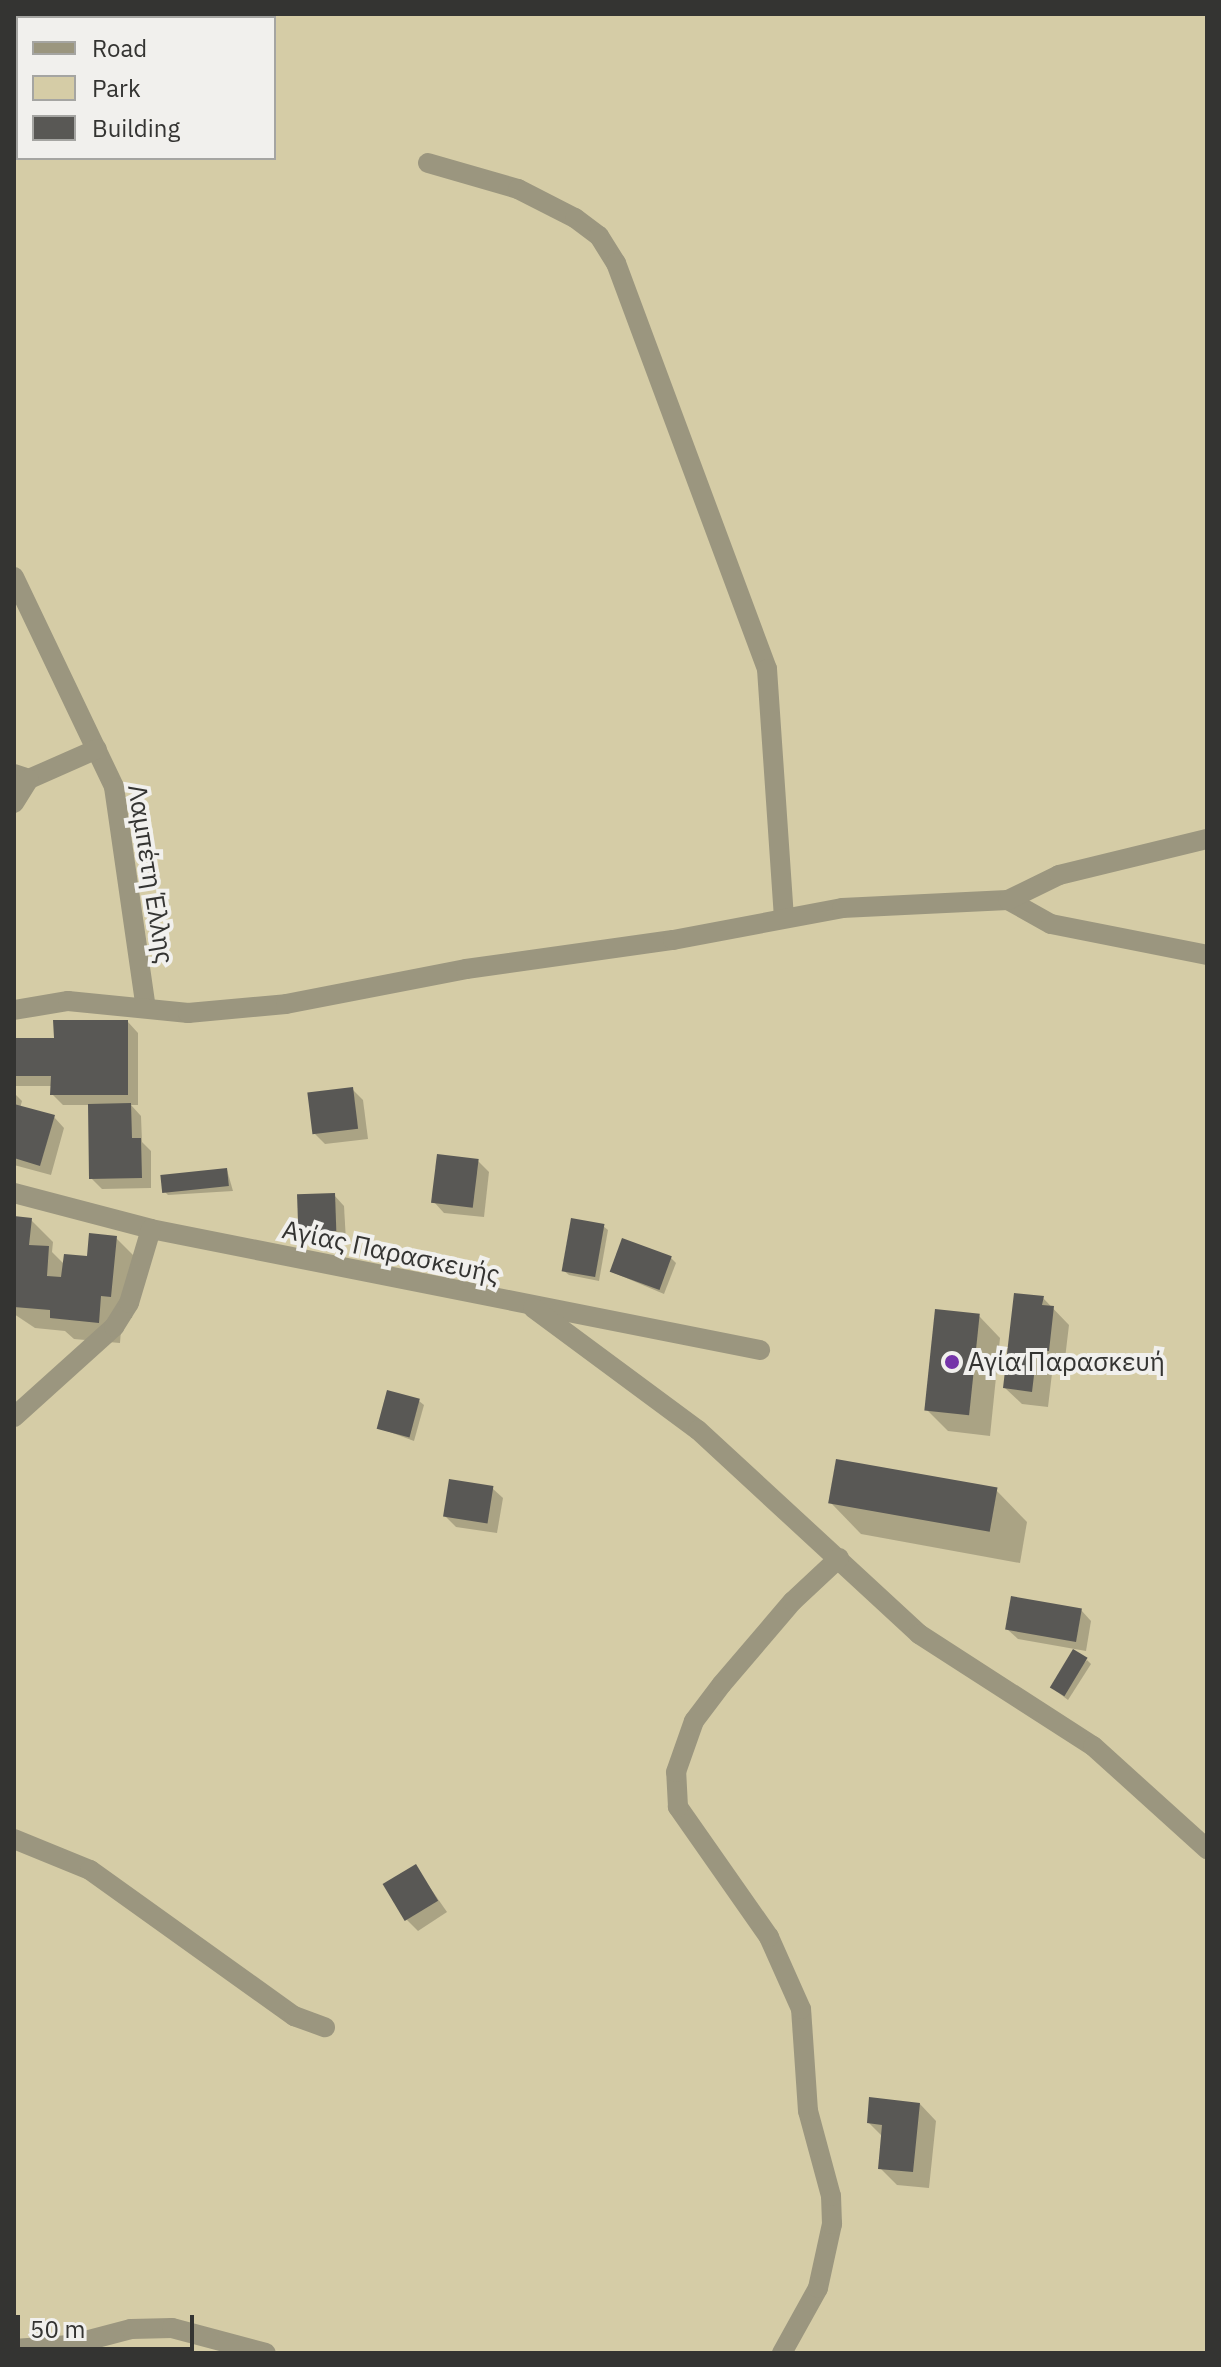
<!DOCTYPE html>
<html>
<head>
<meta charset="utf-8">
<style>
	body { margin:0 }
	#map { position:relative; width:1221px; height:2367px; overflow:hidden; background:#f1f0ed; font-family:"IBM Plex Sans",sans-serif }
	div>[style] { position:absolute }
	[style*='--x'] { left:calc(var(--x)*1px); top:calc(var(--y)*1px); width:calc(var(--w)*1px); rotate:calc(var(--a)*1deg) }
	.green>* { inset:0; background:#d5cca6 }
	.shadow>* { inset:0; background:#0003 }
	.building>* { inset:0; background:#595855; transform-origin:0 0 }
	.minor>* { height:20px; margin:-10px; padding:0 10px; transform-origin:10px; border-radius:10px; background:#9b967f }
	.dots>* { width:22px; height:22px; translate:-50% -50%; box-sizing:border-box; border:4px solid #f1f0ed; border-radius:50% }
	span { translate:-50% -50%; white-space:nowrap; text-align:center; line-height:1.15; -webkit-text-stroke:8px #f1f0ed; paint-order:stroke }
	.street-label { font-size:26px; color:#343432 }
	.poi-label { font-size:26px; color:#343432 }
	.left { translate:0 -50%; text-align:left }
	.frame { position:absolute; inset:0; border:16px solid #343432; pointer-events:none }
	.legend { position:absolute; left:16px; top:16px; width:260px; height:144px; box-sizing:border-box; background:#f1f0ed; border:2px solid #a5a5a2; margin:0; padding:10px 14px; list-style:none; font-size:24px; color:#343432 }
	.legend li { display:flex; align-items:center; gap:16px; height:40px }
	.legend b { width:40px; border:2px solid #a5a5a2 }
	.scale { position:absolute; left:16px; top:2315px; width:178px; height:36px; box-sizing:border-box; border:4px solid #343432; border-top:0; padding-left:10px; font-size:24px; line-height:28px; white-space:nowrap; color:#343432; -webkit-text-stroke:6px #f1f0ed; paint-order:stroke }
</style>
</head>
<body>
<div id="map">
	<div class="green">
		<div style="clip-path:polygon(evenodd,14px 14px,1207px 14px,1207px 2353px,14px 2353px,14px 14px,18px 18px,274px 18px,274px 158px,18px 158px,18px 18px)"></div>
	</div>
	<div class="shadow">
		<div style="clip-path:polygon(128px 1022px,138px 1033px,138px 1105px,131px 1105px,141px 1116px,142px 1142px,151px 1151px,151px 1188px,102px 1189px,91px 1178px,90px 1105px,63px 1105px,52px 1094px,53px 1086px,14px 1086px,14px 1040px,56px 1040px)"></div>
		<div style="clip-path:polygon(352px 1089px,363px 1100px,368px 1139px,325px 1144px,315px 1134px)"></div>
		<div style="clip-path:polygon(14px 1093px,22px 1101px,20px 1108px,54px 1117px,64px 1128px,51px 1175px,14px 1165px)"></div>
		<div style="clip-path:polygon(478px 1161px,489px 1172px,484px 1217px,444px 1213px,434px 1202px)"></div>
		<div style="clip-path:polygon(227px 1170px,233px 1191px,168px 1195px,163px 1190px)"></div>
		<div style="clip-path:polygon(334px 1195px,344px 1206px,346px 1241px,311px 1242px,300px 1232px)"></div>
		<div style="clip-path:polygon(14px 1218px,31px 1220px,53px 1242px,52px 1252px,64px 1264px,88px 1258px,116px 1238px,138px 1260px,132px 1318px,122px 1317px,120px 1343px,74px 1339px,65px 1331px,35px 1328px,14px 1314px)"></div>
		<div style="clip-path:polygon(603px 1226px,608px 1230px,599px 1281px,569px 1275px,564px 1271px)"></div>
		<div style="clip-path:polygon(671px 1258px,676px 1263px,664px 1294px,612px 1272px)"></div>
		<div style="clip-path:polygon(1043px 1298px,1069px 1325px,1064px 1367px,1053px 1365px,1048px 1407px,1022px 1404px,1005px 1388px)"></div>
		<div style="clip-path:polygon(979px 1316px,1000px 1338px,990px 1436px,948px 1431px,926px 1409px)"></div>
		<div style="clip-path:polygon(419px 1401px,424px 1405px,414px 1441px,379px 1428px)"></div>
		<div style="clip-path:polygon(492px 1488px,503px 1498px,497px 1533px,456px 1527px,445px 1516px)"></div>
		<div style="clip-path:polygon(996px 1490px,1027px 1522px,1020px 1563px,861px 1534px,830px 1502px)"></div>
		<div style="clip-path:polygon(1081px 1610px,1091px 1621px,1086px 1651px,1018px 1639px,1007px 1629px)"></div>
		<div style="clip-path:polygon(1087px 1660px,1091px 1664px,1068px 1700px,1056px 1691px)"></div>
		<div style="clip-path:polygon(415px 1866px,447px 1912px,418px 1931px,407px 1920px)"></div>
		<div style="clip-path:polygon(920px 2104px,936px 2121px,929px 2188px,897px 2185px,880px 2168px,883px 2137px,869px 2123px)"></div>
	</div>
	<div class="building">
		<div style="clip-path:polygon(53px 1020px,128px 1020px,128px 1095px,50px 1095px,51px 1076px,14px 1076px,14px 1038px,54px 1038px)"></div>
		<div style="left:353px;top:1087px;width:42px;height:46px;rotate:83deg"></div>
		<div style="clip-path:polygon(131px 1103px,132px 1138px,141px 1138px,142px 1178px,89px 1179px,88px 1104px)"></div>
		<div style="clip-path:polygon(14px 1104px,55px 1115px,40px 1166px,14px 1158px)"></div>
		<div style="left:437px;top:1154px;width:42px;height:49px;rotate:7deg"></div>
		<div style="left:227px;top:1168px;width:18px;height:67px;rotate:84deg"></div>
		<div style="left:335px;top:1193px;width:38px;height:38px;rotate:88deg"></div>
		<div style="clip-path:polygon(14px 1216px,32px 1218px,29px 1245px,49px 1246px,47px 1276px,61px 1277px,64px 1254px,87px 1256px,89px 1233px,117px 1236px,111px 1297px,101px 1296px,99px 1323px,50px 1318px,50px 1310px,14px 1307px)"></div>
		<div style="left:571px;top:1218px;width:34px;height:54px;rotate:10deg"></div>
		<div style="left:622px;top:1238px;width:53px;height:36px;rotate:20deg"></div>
		<div style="clip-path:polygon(1014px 1293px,1044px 1296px,1042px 1305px,1054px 1306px,1049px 1351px,1037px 1350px,1032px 1392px,1003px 1388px)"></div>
		<div style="left:935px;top:1309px;width:45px;height:102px;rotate:6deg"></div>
		<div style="left:387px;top:1390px;width:34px;height:40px;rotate:15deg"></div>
		<div style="left:836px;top:1459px;width:164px;height:45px;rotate:10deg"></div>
		<div style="left:449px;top:1479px;width:45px;height:38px;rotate:9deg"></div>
		<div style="left:1011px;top:1596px;width:72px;height:34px;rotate:10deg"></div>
		<div style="left:1073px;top:1649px;width:17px;height:45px;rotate:31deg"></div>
		<div style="left:416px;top:1864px;width:43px;height:39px;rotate:59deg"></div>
		<div style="clip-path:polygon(869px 2097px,920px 2103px,913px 2172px,878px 2169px,882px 2125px,867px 2123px)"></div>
	</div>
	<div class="minor">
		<div style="--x:428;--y:163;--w:94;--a:16.1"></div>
		<div style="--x:518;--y:189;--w:64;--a:27"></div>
		<div style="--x:575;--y:218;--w:30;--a:37"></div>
		<div style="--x:599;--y:236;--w:32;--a:58"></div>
		<div style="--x:616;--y:263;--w:433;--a:69.6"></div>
		<div style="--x:767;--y:669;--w:249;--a:86.1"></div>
		<div style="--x:14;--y:577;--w:233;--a:64.5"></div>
		<div style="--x:114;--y:787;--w:223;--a:81.8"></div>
		<div style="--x:14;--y:774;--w:16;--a:18"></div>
		<div style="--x:29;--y:779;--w:74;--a:-23.8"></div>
		<div style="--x:14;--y:803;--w:28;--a:-58"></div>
		<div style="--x:1008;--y:900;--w:49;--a:29.2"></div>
		<div style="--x:1051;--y:924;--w:159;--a:11.2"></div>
		<div style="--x:14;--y:1010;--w:55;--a:-9.5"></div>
		<div style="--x:68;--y:1001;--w:121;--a:5.7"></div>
		<div style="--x:188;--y:1013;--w:98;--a:-5.2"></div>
		<div style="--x:286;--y:1004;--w:183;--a:-11"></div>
		<div style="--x:466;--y:969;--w:209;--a:-8"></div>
		<div style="--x:673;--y:940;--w:172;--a:-10.7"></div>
		<div style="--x:842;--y:908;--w:166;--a:-2.8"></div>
		<div style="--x:1008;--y:900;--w:57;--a:-26.1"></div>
		<div style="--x:1059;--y:875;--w:152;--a:-13.7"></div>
		<div style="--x:14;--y:1193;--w:142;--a:14.7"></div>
		<div style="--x:151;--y:1229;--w:621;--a:11.24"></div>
		<div style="--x:533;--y:1308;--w:205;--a:36.5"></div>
		<div style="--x:698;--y:1430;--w:301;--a:42.7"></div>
		<div style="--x:919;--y:1634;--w:207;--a:32.8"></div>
		<div style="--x:1093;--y:1746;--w:154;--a:42.1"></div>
		<div style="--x:14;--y:1417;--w:135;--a:-42"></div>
		<div style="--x:114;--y:1327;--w:28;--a:-58"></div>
		<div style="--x:129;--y:1303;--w:77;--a:-73.4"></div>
		<div style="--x:14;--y:1839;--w:82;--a:22.2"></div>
		<div style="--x:90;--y:1870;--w:251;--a:35.6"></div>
		<div style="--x:294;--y:2016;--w:33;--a:20"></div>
		<div style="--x:14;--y:2349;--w:56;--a:-4.1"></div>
		<div style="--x:70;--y:2345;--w:63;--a:-14.7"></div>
		<div style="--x:131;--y:2329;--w:41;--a:-1.4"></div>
		<div style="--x:172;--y:2328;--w:97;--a:14.9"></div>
		<div style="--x:782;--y:2353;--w:74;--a:-61"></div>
		<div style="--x:818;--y:2288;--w:66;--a:-77.7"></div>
		<div style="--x:832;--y:2224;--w:28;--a:-92"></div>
		<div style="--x:831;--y:2196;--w:88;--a:-105.1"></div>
		<div style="--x:808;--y:2111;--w:102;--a:-93.9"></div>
		<div style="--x:801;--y:2009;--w:79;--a:-114"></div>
		<div style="--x:769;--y:1937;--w:159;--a:-125"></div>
		<div style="--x:678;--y:1807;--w:35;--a:-93"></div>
		<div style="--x:676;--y:1772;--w:54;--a:-70.6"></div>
		<div style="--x:694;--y:1721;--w:46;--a:-52.9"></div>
		<div style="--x:722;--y:1684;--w:109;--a:-49.5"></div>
		<div style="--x:793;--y:1601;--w:63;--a:-43.1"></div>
	</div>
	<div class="dots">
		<div style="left:952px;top:1362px;background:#7534a9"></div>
	</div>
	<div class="street-label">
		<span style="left:151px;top:874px;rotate:81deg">Λαμπέτη Έλλης</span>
		<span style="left:391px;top:1252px;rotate:12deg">Αγίας Παρασκευής</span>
	</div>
	<div class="poi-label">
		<span class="left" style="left:968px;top:1362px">Αγία Παρασκευή</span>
	</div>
	<div class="frame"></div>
	<ul class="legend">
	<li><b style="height:10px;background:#9b967f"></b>Road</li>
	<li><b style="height:22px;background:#d5cca6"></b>Park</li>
	<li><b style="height:22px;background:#595855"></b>Building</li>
	</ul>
	<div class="scale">50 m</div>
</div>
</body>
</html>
